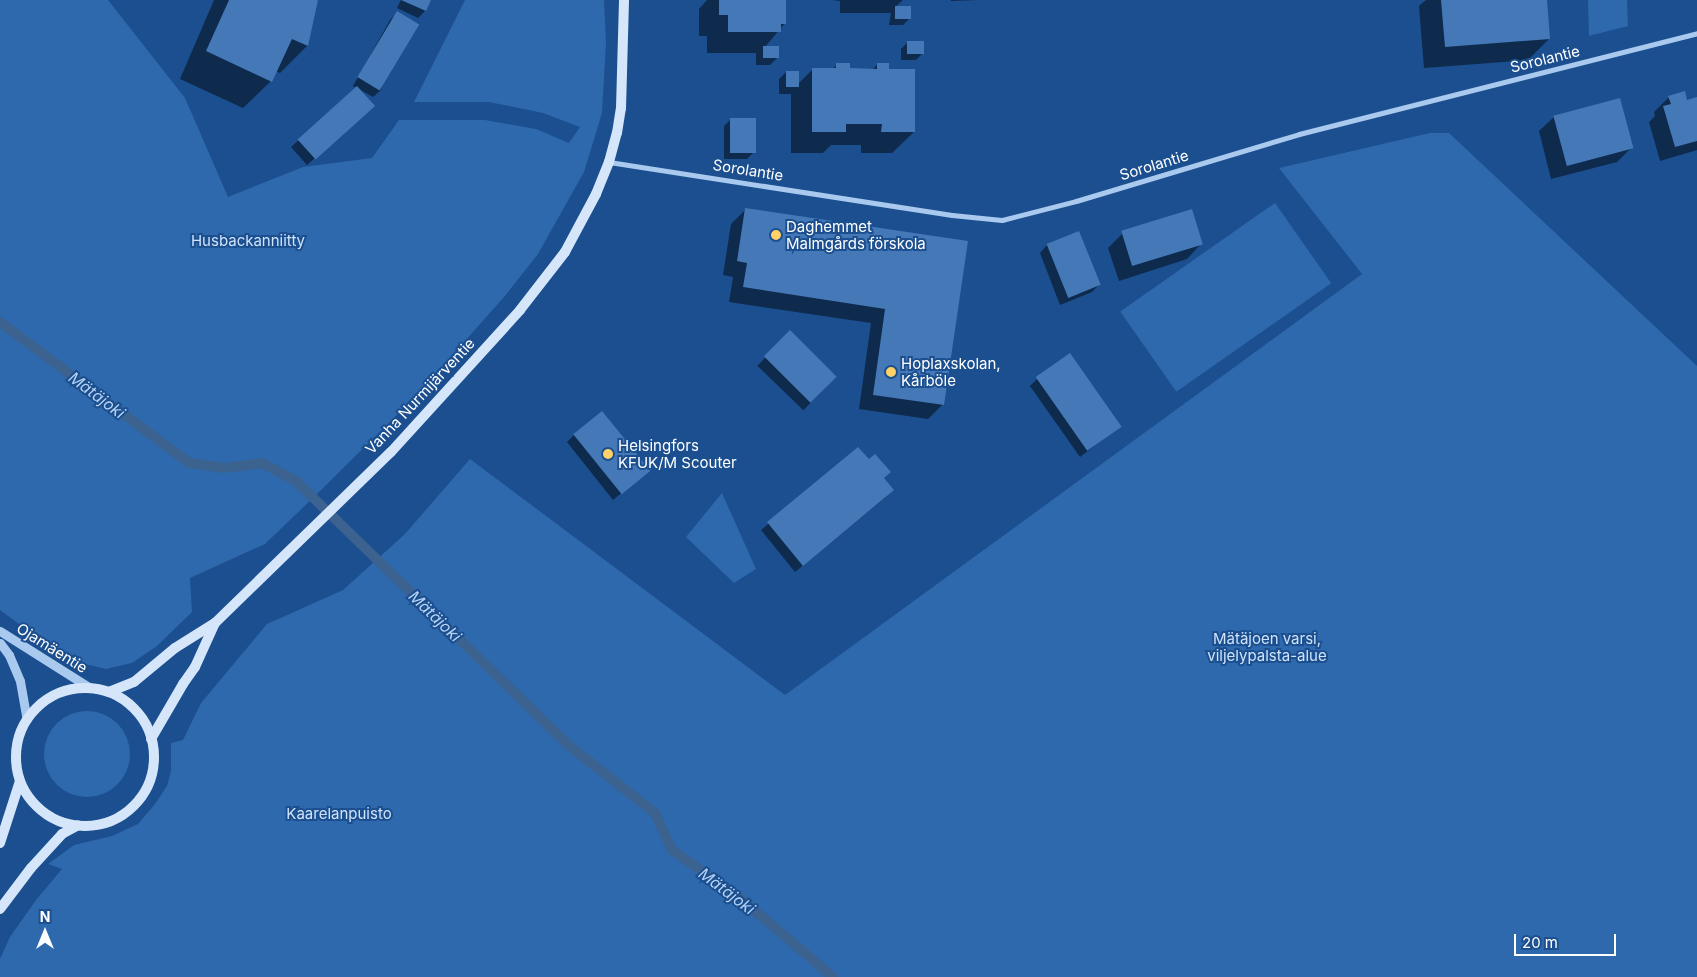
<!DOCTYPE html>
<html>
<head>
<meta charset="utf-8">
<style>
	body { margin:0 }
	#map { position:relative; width:1697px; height:977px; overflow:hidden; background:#1b4f8f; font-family:Inter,sans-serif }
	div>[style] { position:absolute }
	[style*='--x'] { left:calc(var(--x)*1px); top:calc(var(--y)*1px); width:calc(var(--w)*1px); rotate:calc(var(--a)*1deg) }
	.green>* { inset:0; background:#2e69ad; transform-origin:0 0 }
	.round { border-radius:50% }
	.shadow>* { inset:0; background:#0007; transform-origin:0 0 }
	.stream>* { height:10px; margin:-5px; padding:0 5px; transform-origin:5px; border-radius:5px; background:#3c6290 }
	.building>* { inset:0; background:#4478b7; transform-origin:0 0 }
	.minor>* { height:5px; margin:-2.5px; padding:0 2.5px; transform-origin:2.5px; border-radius:2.5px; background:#a9c9ee }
	.tertiary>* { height:9px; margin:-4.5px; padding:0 4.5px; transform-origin:4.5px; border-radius:4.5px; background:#a9c9ee }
	.secondary>* { height:10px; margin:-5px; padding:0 5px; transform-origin:5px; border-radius:5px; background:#d6e6fa }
	.secondary>.ring { margin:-5px; padding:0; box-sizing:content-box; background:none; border:10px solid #d6e6fa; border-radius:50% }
	.dots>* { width:14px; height:14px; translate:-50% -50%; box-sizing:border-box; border:2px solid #1b4f8f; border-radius:50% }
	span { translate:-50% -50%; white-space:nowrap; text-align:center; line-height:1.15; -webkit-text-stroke:4px #1b4f8f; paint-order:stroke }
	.street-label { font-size:15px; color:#fff }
	.poi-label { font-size:15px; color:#fff }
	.left { translate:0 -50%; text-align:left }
	.park-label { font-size:15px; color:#cfe3fa }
	.water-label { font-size:16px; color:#b5d3f5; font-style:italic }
	.north { position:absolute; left:20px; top:907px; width:50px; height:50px; -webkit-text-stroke:4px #1b4f8f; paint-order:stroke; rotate:0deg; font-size:14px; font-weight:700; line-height:20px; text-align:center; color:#fff }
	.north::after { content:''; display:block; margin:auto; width:18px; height:22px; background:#fff; clip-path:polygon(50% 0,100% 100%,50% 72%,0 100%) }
	.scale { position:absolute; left:1514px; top:934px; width:102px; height:22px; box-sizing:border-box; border:2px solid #fff; border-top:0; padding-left:6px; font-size:15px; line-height:18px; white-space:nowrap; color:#fff; -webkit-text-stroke:4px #1b4f8f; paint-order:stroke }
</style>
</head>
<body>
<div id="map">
	<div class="green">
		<div style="clip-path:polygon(0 0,108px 0,185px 98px,228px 197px,303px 167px,372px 158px,399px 120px,485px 120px,536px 129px,569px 143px,580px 127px,543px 113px,489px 102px,414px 102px,465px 0,604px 0,606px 43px,602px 113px,584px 172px,538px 254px,504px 297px,417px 395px,316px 495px,265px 544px,190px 578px,192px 612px,157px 646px,132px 663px,106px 669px,68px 660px,0 610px)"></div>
		<div style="clip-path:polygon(1588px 0,1627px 0,1628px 26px,1589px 36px)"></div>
		<div style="clip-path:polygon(1430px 133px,1449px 133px,1697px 366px,1697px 977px,0 977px,0 959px,10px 937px,36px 900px,62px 869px,48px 864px,74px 845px,112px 836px,138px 824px,155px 804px,167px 786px,171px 771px,171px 743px,183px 740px,201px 703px,267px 624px,343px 590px,405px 534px,470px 459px,785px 695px,1362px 274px,1279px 168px)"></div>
		<div style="left:1275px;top:203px;width:98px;height:189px;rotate:55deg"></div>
		<div style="clip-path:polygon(722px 493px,756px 569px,734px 583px,686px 537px)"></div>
		<div class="round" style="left:44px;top:711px;width:86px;height:86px"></div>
	</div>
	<div class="shadow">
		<div style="clip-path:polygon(214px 0,317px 0,307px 46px,280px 73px,275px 71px,271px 81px,243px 108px,180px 79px)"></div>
		<div style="clip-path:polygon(401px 0,430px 0,425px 11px,418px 18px,397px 8px)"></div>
		<div style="clip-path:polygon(707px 0,785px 0,785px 23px,765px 47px,777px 58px,770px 65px,756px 65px,756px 53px,707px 53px,707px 36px,699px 36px,699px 9px)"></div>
		<div style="clip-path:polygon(832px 0,903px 0,895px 7px,910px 18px,903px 25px,889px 25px,891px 13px,840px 13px,840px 1px)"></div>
		<div style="clip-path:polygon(951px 0,978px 0,951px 1px)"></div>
		<div style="clip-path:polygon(1426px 0,1546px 0,1549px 39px,1528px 60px,1424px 68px,1419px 6px)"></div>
		<div style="clip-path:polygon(397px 13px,381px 90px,373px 97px,357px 88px,366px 113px,307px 165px,291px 147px,357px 88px,353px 86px,390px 20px)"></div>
		<div style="clip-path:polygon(908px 42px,923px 53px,916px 60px,901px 60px,901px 49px)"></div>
		<div style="clip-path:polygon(837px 65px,849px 69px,872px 70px,877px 65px,888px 70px,914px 132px,892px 153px,861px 153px,861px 145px,831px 145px,823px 153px,791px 153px,791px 94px,779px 94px,779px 79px,786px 72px,797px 85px,813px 69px,832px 69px)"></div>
		<div style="clip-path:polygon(1669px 97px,1686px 101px,1697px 98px,1697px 150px,1660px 161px,1649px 122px,1655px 116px,1654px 112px)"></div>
		<div style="clip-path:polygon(1554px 117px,1631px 148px,1617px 162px,1551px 179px,1539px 131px)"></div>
		<div style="clip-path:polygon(731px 119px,754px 152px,747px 159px,724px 159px,724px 126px)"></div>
		<div style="clip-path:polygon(745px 210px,967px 242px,943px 404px,928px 419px,859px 409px,871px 323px,729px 302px,733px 277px,723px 275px,731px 224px)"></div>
		<div style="clip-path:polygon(1123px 233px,1201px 244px,1187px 259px,1119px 281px,1108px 248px)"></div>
		<div style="clip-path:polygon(1047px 245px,1099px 285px,1092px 292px,1060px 305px,1040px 253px)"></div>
		<div style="left:790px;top:332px;width:64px;height:47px;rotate:44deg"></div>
		<div style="clip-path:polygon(1037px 379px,1120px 426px,1080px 457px,1030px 386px)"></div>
		<div style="clip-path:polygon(574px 435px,648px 471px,613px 500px,567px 442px)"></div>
		<div style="clip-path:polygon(858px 448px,883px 478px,886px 497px,795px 572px,761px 530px)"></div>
	</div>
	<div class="stream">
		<div style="--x:0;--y:322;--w:236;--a:36.7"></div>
		<div style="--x:189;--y:463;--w:34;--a:8"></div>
		<div style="--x:223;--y:468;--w:39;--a:-7"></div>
		<div style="--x:262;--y:463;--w:40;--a:28"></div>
		<div style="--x:297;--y:482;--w:376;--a:44.1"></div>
		<div style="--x:567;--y:744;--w:112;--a:38.1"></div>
		<div style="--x:655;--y:813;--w:41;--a:65.3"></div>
		<div style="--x:672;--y:850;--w:85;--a:35.4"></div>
		<div style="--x:741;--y:899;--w:121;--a:40.3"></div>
	</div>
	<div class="building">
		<div style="clip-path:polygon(229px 0,318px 0,308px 46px,292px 39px,272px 82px,206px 51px)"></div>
		<div style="clip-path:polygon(401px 0,431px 0,426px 11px)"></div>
		<div style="clip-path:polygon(719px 0,786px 0,786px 24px,781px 24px,781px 32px,728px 32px,728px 15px,719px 15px)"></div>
		<div style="clip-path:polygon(1441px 0,1547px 0,1550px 39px,1445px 47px)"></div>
		<div style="left:895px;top:6px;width:16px;height:13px"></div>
		<div style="left:397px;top:11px;width:26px;height:77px;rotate:31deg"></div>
		<div style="left:907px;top:41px;width:17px;height:13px"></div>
		<div style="left:763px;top:46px;width:16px;height:12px"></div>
		<div style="clip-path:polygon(836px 63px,850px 63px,850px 68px,877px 69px,877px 63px,889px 63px,889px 69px,915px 69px,915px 132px,881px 132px,882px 124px,846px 124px,846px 132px,812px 132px,812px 68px,836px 68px)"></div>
		<div style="left:786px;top:71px;width:13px;height:16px"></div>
		<div style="left:357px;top:86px;width:27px;height:80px;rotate:48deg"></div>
		<div style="clip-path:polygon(1685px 91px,1687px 100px,1697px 97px,1697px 141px,1675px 147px,1663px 106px,1671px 104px,1668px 96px)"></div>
		<div style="left:1620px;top:98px;width:52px;height:69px;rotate:75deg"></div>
		<div style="left:730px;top:118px;width:26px;height:35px"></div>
		<div style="clip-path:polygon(745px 208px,968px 241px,944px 405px,873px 395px,885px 309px,743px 287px,747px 263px,737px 261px)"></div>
		<div style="left:1192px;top:209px;width:37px;height:74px;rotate:73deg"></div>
		<div style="left:1079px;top:231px;width:58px;height:35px;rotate:68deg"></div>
		<div style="left:790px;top:330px;width:66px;height:37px;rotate:45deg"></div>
		<div style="left:1070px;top:353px;width:90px;height:42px;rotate:55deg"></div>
		<div style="left:602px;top:411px;width:77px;height:37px;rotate:51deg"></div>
		<div style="clip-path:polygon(858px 447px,869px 459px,875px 454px,891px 472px,884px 478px,894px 490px,803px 566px,767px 522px)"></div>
	</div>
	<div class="minor">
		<div style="--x:609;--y:162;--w:347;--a:8.8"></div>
		<div style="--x:952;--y:215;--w:50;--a:5.7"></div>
		<div style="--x:1002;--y:220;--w:76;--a:-14.4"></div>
		<div style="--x:1076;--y:201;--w:233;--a:-16.7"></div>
		<div style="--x:1299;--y:134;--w:411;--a:-14.2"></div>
	</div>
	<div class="tertiary">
		<div style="--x:0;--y:631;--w:107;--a:32.3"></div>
		<div style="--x:0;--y:643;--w:15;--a:53"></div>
		<div style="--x:9;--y:655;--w:28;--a:67"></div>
		<div style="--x:20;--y:681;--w:39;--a:80"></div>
	</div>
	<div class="secondary">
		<div class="ring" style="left:16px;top:688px;width:128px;height:128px"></div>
		<div style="--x:109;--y:692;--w:27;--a:-22"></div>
		<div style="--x:134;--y:682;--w:53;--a:-39.7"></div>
		<div style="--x:175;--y:648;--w:47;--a:-32"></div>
		<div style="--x:215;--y:623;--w:245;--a:-44.2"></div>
		<div style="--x:391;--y:452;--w:192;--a:-47.7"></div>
		<div style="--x:520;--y:310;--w:73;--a:-52.2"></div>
		<div style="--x:565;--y:252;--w:66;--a:-61.9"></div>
		<div style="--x:596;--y:194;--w:35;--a:-68"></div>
		<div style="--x:609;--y:162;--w:30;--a:-75"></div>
		<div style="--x:617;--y:133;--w:25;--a:-81"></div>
		<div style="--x:621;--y:108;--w:108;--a:-88.4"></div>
		<div style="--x:151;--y:739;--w:64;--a:-59.8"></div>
		<div style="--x:183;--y:684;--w:21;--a:-55"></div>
		<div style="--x:195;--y:667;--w:48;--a:-65.6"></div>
		<div style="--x:0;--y:843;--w:65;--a:-72.1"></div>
		<div style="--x:0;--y:909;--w:51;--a:-52.9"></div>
		<div style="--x:31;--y:868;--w:46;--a:-47.6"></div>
		<div style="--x:62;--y:834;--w:18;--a:-29"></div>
	</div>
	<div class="dots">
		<div style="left:776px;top:235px;background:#ffd166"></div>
		<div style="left:891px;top:372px;background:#ffd166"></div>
		<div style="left:608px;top:454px;background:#ffd166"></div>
	</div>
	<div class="street-label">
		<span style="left:1545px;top:59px;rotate:-14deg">Sorolantie</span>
		<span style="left:1154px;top:165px;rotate:-17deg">Sorolantie</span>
		<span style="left:748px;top:170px;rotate:9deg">Sorolantie</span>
		<span style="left:420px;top:396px;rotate:-47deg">Vanha Nurmijärventie</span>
		<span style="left:52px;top:648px;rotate:32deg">Ojamäentie</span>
	</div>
	<div class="poi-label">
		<span class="left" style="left:786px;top:235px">Daghemmet<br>Malmgårds förskola</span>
		<span class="left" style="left:901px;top:372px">Hoplaxskolan,<br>Kårböle</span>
		<span class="left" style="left:618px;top:454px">Helsingfors<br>KFUK/M Scouter</span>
	</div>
	<div class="park-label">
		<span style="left:248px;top:241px">Husbackanniitty</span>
		<span style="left:1267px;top:647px">Mätäjoen varsi,<br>viljelypalsta-alue</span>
		<span style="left:339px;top:814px">Kaarelanpuisto</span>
	</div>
	<div class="water-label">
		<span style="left:97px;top:395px;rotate:37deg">Mätäjoki</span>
		<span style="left:435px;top:616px;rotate:44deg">Mätäjoki</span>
		<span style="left:727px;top:891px;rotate:37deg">Mätäjoki</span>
	</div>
	<div class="north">N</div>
	<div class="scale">20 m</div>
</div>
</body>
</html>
